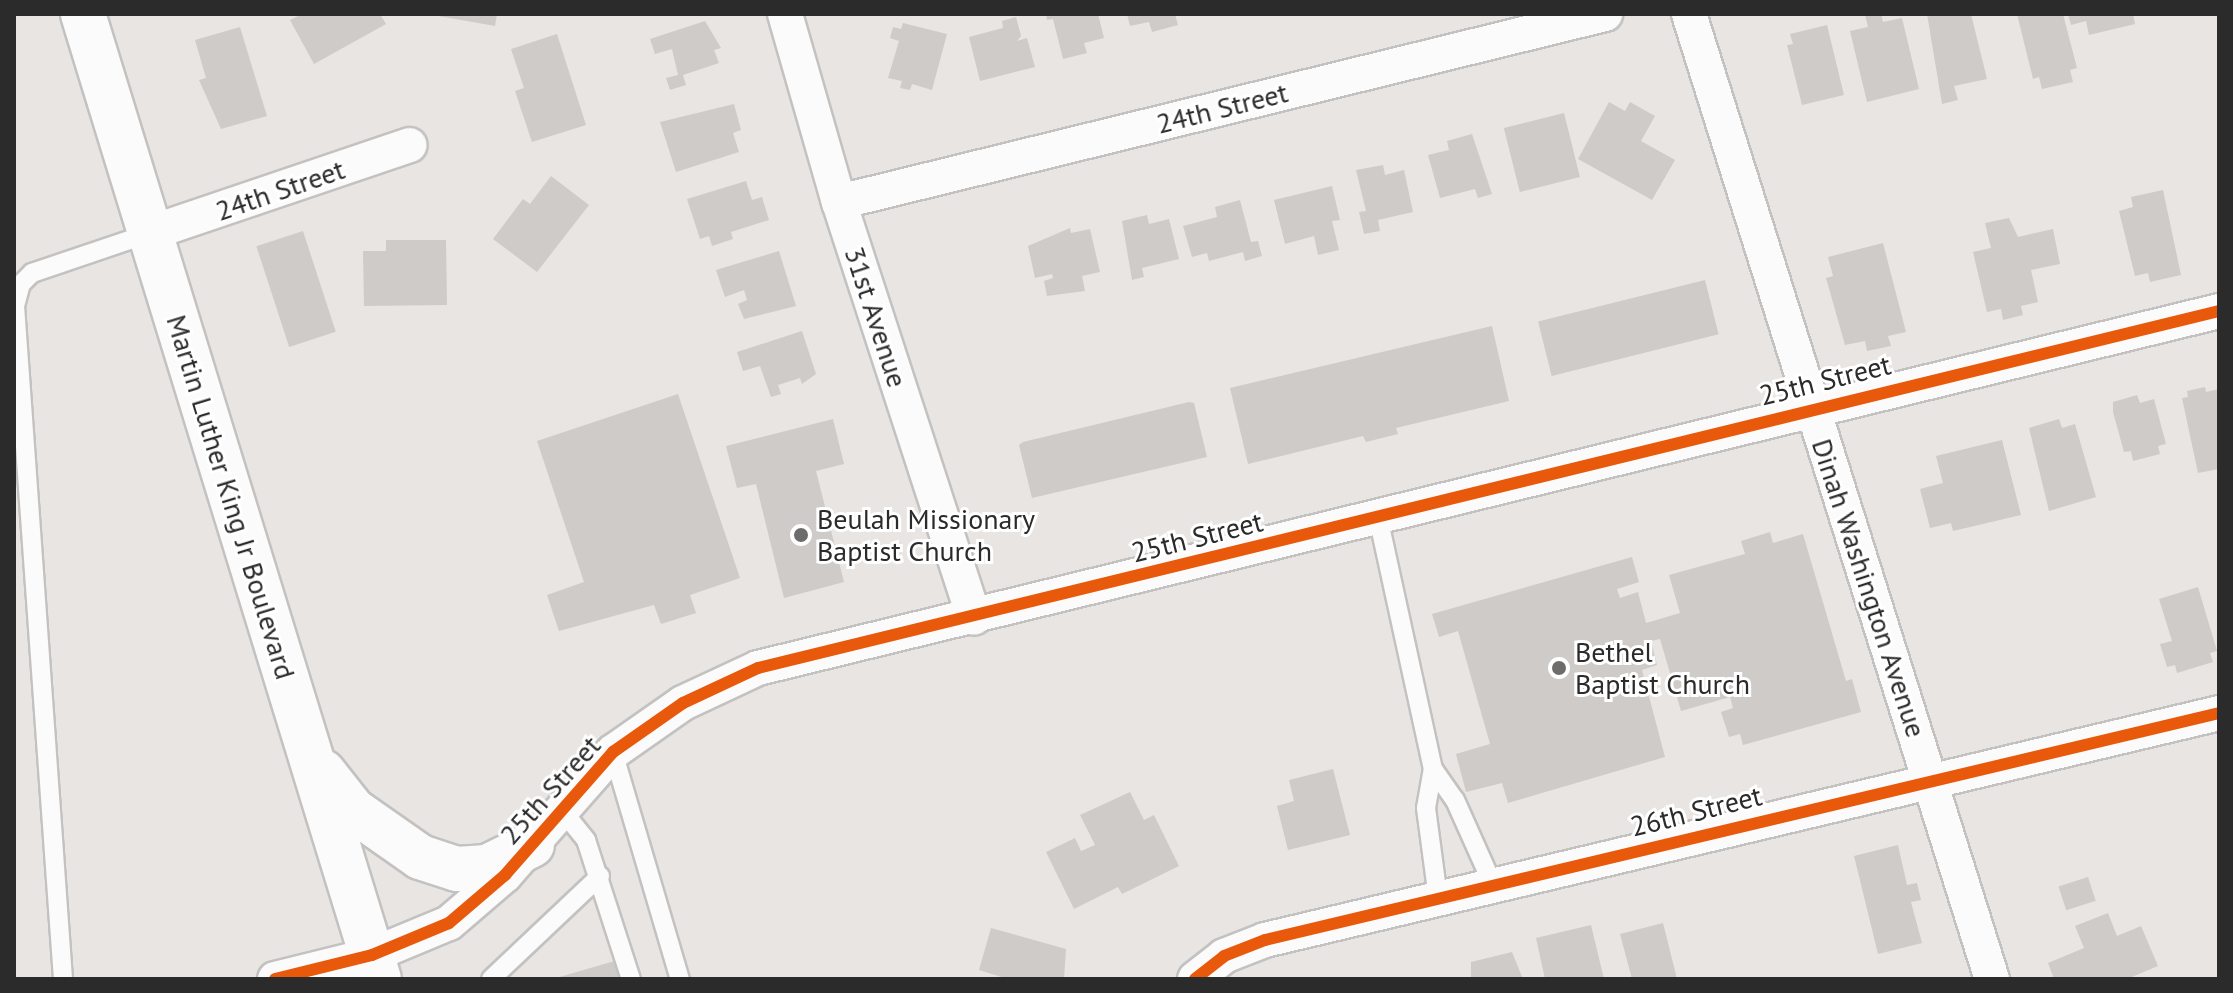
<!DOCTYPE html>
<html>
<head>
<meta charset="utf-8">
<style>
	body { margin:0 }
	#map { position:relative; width:2233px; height:993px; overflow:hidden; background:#e9e5e2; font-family:"PT Sans",sans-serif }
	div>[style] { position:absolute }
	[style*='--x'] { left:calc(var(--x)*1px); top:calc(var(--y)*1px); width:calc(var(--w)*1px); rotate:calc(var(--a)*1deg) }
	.building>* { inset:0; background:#cecbc9; transform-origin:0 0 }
	.roads { filter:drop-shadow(2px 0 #c3c2c1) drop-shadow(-2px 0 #c3c2c1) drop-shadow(0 2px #c3c2c1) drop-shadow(0 -2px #c3c2c1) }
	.lane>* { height:18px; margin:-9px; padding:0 9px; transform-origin:9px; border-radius:9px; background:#fcfbfb }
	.street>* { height:34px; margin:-17px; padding:0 17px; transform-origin:17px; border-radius:17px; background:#fcfbfb }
	.secondary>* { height:44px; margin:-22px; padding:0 22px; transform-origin:22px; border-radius:22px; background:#fcfbfb }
	.cycleway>* { height:12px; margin:-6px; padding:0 6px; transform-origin:6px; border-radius:6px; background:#e8590c }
	.dots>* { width:22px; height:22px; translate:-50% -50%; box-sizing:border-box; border:4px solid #fff; border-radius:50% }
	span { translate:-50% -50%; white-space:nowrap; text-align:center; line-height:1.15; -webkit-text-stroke:6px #fff; paint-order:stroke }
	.street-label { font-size:28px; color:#2b2b2b }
	.poi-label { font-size:28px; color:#2b2b2b }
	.left { translate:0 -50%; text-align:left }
	.frame { position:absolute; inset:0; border:16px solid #2b2b2b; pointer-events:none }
</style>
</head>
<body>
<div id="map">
	<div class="building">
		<div style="clip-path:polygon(302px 14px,380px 14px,386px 24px,314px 64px,290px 20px)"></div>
		<div style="clip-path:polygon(427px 14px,497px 14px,495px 26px)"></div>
		<div style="clip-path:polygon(1046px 14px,1098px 14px,1104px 38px,1084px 43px,1087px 53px,1063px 59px,1053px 19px,1047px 20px)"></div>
		<div style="clip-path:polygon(1127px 14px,1175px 14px,1178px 25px,1152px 32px,1149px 22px,1130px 26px)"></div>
		<div style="clip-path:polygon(1881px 14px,1883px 22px,1902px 18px,1919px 89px,1867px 102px,1850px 31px,1868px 27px,1865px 15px)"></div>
		<div style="clip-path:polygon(1927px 14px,1971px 14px,1987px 79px,1954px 86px,1958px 100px,1942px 104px)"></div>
		<div style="clip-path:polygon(2017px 14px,2063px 14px,2077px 68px,2070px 70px,2073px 82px,2042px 89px,2039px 77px,2033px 79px)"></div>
		<div style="clip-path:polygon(2068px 14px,2133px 14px,2135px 24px,2089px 35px,2086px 21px,2071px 25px)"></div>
		<div style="clip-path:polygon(1016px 17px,1021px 36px,1017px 41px,1027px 38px,1035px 67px,980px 81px,969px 37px,1003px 28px,1002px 21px)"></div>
		<div style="clip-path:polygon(705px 21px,721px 48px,714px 50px,719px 63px,683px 75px,686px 85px,670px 90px,666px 78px,678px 75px,672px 49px,655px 54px,650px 39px)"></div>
		<div style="clip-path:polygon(903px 23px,947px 34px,932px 90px,912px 84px,910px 90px,900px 88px,902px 81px,888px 78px,899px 41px,890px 38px,893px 27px,901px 29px)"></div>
		<div style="clip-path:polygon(1827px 25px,1844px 95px,1802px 105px,1787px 45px,1793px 44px,1790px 34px)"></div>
		<div style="clip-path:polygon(240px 27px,267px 116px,221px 129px,199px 80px,206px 78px,195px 40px)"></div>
		<div style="clip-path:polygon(557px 34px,586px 125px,532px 142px,515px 91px,524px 88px,511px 49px)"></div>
		<div style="clip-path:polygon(1609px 102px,1625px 111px,1630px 102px,1655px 116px,1641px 141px,1675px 160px,1652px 200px,1578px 159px)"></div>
		<div style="clip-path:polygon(734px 104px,741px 130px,733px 133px,739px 152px,676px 172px,660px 122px)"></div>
		<div style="left:1564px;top:113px;width:66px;height:62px;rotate:76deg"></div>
		<div style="clip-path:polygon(1472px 134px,1492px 194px,1478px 198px,1475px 189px,1440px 198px,1428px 155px,1449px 150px,1447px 141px)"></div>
		<div style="clip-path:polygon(1383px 165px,1385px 175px,1404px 170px,1413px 212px,1378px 220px,1380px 231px,1364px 234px,1359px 212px,1366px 211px,1356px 170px)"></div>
		<div style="clip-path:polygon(551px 176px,589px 205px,537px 272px,493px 239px,523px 199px,530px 204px)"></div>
		<div style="clip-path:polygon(746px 181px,752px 200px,762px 197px,769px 220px,731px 232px,733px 239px,712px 246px,709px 236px,700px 239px,687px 199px)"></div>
		<div style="clip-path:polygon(1332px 186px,1340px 220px,1332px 221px,1339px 250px,1318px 255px,1314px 236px,1285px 244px,1274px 200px)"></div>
		<div style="clip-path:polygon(2163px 190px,2181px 275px,2150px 282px,2148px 273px,2135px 276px,2119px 211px,2133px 207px,2131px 197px)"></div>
		<div style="clip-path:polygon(1240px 200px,1251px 242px,1258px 241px,1262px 256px,1245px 261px,1243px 252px,1209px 261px,1207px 253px,1192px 257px,1183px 226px,1217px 217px,1215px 207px)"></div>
		<div style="clip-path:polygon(1147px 215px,1149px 224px,1169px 219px,1179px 259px,1142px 268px,1144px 277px,1132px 280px,1122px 221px)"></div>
		<div style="clip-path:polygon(2009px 218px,2018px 237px,2053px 229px,2060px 264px,2031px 270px,2038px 302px,2021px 306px,2023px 315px,2003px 320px,2001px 309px,1987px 312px,1973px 252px,1991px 248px,1985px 223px)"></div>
		<div style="clip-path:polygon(1070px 228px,1071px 233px,1090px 229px,1100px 272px,1082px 276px,1085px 291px,1047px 296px,1044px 281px,1053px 278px,1052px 274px,1035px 278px,1028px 246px)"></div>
		<div style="left:303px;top:231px;width:106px;height:49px;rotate:72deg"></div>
		<div style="clip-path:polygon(386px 240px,446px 240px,447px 305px,364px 306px,363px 251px,386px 251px)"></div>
		<div style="clip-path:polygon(1883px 243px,1906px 332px,1888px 336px,1891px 346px,1867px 351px,1865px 341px,1845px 345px,1826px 278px,1833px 276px,1828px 257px)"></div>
		<div style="clip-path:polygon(779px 251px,796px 306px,744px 319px,738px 304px,747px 300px,744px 290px,725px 297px,716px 270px)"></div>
		<div style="left:1705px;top:280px;width:56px;height:172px;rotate:76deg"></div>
		<div style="clip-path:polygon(1492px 326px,1509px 401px,1396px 428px,1398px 434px,1366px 442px,1363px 436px,1248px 464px,1230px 388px)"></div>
		<div style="clip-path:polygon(802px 331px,816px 374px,802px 384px,800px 378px,778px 385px,781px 394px,771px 397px,760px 366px,743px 371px,737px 352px)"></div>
		<div style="clip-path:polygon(2205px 387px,2206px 392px,2219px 389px,2219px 469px,2198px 473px,2182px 398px,2188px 397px,2187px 391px)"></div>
		<div style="clip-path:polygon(678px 394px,740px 578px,690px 595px,696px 613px,661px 624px,654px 605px,559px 631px,547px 595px,584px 582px,537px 441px)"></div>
		<div style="clip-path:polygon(2137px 395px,2140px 403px,2154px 399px,2166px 444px,2158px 446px,2160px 454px,2133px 461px,2131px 451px,2124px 452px,2113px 412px,2113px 402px)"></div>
		<div style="clip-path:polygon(1189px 402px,1194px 403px,1207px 457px,1032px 498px,1019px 445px,1023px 442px)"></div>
		<div style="clip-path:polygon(833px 419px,844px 464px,816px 471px,844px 582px,784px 598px,756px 484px,737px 488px,726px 446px)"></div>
		<div style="clip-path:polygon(2059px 419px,2062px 428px,2075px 424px,2096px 497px,2049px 511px,2029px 428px)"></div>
		<div style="clip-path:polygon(2002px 440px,2021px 515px,1953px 531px,1951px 523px,1930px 528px,1920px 489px,1943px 483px,1936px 456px)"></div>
		<div style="clip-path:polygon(1770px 532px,1773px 543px,1803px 534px,1846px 681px,1852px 679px,1861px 712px,1743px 745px,1740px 734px,1729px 737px,1721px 712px,1733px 708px,1730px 697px,1681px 711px,1660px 639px,1651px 641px,1657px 665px,1642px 670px,1665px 757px,1508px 803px,1502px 783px,1466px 792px,1456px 754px,1490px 744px,1458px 631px,1439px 637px,1432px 614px,1632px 557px,1639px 582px,1617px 589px,1620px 598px,1638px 592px,1646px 623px,1680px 613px,1669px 575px,1745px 554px,1741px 541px)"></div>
		<div style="clip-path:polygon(2198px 587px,2217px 651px,2210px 653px,2213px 662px,2177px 673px,2175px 665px,2167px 667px,2160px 644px,2172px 641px,2159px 599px)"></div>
		<div style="clip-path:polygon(1333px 769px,1350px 835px,1288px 850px,1277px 806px,1294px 801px,1289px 780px)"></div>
		<div style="clip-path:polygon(1130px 792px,1144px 820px,1154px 815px,1179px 866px,1122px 894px,1118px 887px,1074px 909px,1046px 852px,1075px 838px,1081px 851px,1095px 845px,1080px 815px)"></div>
		<div style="clip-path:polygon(1898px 845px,1907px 885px,1917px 883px,1921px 900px,1911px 902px,1922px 943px,1878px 954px,1854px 856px)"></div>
		<div style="left:2088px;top:877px;width:25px;height:31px;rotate:72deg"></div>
		<div style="clip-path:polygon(2108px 913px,2117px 936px,2141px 926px,2158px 966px,2127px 979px,2054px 979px,2048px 963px,2084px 948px,2075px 926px)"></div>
		<div style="clip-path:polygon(1663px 923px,1677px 979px,1632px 979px,1620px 934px)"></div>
		<div style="clip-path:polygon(1591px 925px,1604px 979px,1545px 979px,1536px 938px)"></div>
		<div style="clip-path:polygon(991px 928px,1066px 949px,1064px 979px,1008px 979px,979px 970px)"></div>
		<div style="clip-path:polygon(1512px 952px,1523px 979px,1471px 979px,1471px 962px)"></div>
		<div style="clip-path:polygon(618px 960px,624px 979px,557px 979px,556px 978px)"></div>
	</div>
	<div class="roads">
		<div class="lane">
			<div style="--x:1378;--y:517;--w:258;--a:77.7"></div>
			<div style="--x:613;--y:752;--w:237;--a:73.6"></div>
			<div style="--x:561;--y:809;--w:40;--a:51"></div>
			<div style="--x:586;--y:840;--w:146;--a:72.1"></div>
			<div style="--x:1438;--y:898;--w:91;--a:-97.6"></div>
			<div style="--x:1426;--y:808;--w:40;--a:-80"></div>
			<div style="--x:1433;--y:769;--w:38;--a:55"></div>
			<div style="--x:1455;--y:800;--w:93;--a:65.9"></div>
			<div style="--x:63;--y:979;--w:675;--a:-94.08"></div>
			<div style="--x:15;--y:306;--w:23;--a:-75"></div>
			<div style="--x:21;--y:284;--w:16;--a:-45"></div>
			<div style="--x:32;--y:273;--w:125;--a:-18.7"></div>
			<div style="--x:491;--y:979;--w:150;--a:-43.4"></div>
		</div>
		<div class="street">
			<div style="--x:785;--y:14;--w:196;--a:74"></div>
			<div style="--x:839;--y:202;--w:437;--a:72"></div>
			<div style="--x:1689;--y:14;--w:1011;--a:72.57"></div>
			<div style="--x:839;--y:202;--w:789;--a:-13.79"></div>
			<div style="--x:150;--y:233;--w:274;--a:-18.7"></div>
			<div style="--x:275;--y:979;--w:100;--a:-13.9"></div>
			<div style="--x:372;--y:955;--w:83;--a:-22.6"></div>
			<div style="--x:449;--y:923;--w:74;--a:-40.6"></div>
			<div style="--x:505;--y:875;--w:164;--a:-48.7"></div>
			<div style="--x:613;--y:752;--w:85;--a:-35"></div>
			<div style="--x:683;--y:703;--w:83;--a:-25"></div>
			<div style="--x:758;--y:668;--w:1504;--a:-13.73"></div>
			<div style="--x:1195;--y:979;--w:37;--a:-38"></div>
			<div style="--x:1224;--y:956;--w:44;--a:-21.3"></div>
			<div style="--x:1265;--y:940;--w:981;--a:-13.38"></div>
		</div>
		<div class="secondary">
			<div style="--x:83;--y:14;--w:1009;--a:72.95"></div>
			<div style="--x:323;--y:772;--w:48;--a:51.7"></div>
			<div style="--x:353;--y:810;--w:82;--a:35"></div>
			<div style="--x:420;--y:857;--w:39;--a:18"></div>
			<div style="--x:457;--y:869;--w:30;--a:-4"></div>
			<div style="--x:487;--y:867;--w:50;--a:-26.1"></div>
		</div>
	</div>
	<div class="cycleway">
		<div style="--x:275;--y:979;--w:100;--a:-13.9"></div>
		<div style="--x:372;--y:955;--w:83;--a:-22.6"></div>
		<div style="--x:449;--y:923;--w:74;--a:-40.6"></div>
		<div style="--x:505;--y:875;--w:164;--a:-48.7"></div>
		<div style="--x:613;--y:752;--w:85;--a:-35"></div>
		<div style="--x:683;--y:703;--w:83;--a:-25"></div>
		<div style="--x:758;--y:668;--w:1504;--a:-13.73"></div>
		<div style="--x:1195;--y:979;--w:37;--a:-38"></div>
		<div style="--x:1224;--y:956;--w:44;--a:-21.3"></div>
		<div style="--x:1265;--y:940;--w:981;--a:-13.38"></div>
	</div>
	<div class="dots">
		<div style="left:801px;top:535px;background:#6e6c6b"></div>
		<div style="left:1559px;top:668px;background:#6e6c6b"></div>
	</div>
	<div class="street-label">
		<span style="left:1222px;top:108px;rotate:-14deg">24th Street</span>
		<span style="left:280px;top:190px;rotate:-19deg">24th Street</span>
		<span style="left:876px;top:317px;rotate:72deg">31st Avenue</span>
		<span style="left:1825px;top:380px;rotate:-14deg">25th Street</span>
		<span style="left:231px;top:497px;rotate:73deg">Martin Luther King Jr Boulevard</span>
		<span style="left:1197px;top:537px;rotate:-14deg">25th Street</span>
		<span style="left:1869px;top:588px;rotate:72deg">Dinah Washington Avenue</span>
		<span style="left:550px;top:790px;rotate:-48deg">25th Street</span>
		<span style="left:1696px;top:811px;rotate:-14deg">26th Street</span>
	</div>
	<div class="poi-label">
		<span class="left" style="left:817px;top:535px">Beulah Missionary<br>Baptist Church</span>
		<span class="left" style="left:1575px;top:668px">Bethel<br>Baptist Church</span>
	</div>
	<div class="frame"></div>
</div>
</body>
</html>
